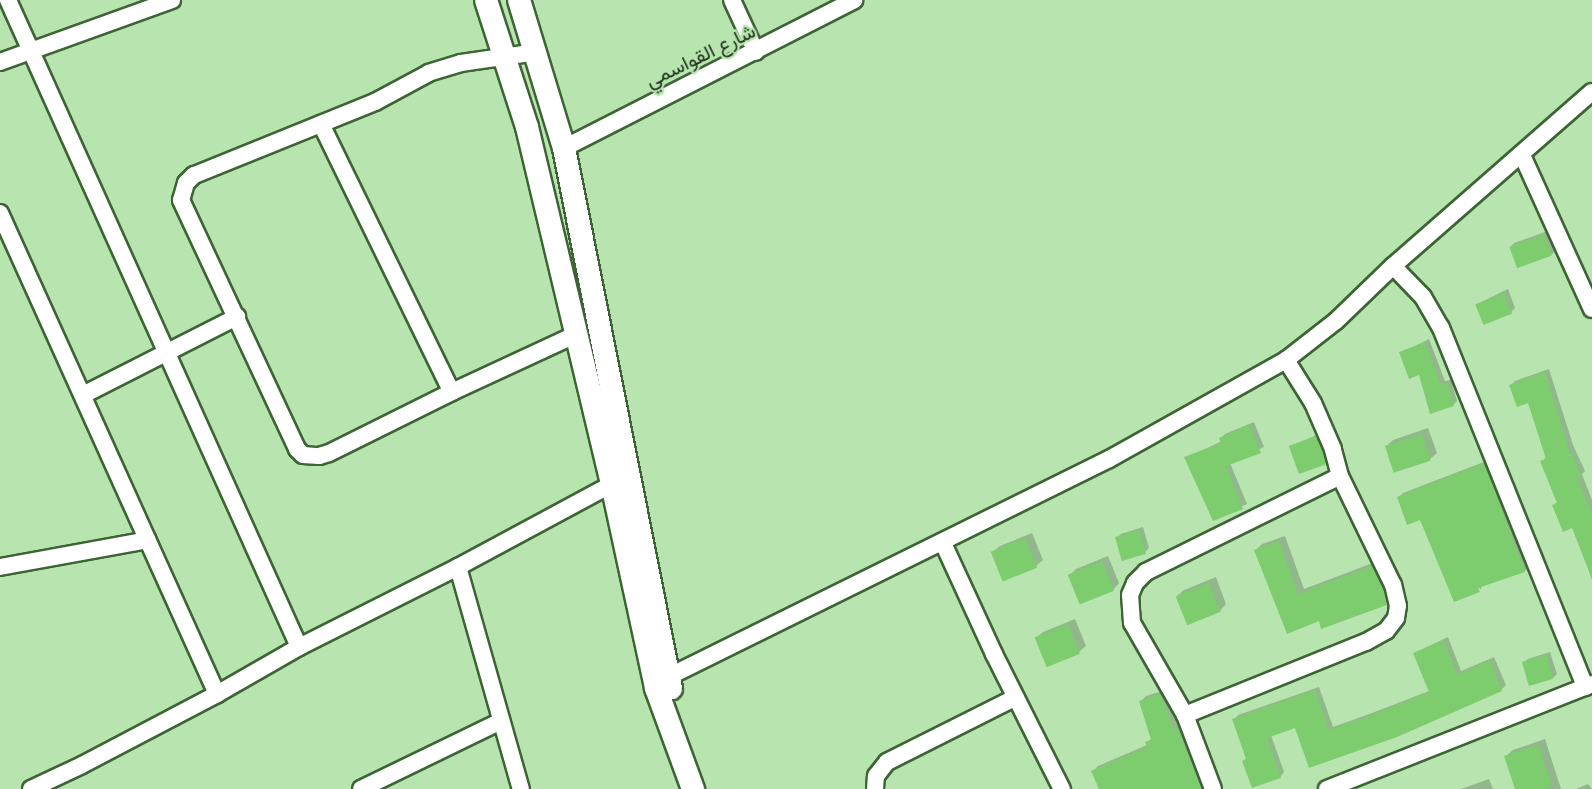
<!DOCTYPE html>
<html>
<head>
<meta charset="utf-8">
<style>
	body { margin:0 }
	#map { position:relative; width:1592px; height:789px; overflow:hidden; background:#b8e5af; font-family:"IBM Plex Serif",Vazirmatn,serif }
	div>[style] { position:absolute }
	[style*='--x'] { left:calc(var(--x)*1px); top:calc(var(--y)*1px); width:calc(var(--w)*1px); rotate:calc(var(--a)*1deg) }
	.shadow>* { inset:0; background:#0003 }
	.building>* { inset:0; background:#7dcd6e; transform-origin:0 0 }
	.roads { filter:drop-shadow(2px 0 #3d6435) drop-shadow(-2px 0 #3d6435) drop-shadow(0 2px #3d6435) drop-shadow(0 -2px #3d6435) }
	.street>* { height:16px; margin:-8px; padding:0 8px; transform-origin:8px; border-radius:8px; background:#fff }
	.secondary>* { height:22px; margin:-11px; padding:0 11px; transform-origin:11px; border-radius:11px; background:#fff }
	span { translate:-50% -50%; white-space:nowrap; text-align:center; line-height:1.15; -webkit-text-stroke:4.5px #b8e5af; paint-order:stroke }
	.street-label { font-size:20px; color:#1c2d19 }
</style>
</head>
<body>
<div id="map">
	<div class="shadow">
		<div style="clip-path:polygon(1548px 231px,1556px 251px,1551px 255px,1510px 247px,1514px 243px)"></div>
		<div style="clip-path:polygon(1508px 289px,1515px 308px,1511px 312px,1477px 304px)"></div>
		<div style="clip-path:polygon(1429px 339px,1445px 381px,1451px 380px,1457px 401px,1453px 405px,1401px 353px)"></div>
		<div style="clip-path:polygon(1549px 369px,1573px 445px,1585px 471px,1582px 474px,1592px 500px,1592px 580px,1573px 526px,1554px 505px,1558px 502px,1542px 462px,1546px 457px,1529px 401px,1511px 385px,1515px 381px)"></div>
		<div style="clip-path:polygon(1254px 422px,1264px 447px,1230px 463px,1247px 504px,1214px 519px,1186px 458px,1222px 441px,1221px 438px,1225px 434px)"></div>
		<div style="clip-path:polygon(1428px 428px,1437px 453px,1430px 459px,1386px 447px,1393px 440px)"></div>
		<div style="clip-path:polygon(1320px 433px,1329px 459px,1325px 463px,1291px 447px)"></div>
		<div style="clip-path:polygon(1489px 460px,1529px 566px,1525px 571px,1483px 585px,1480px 590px,1477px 580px,1399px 497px,1403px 493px)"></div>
		<div style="clip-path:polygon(1143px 527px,1149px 548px,1145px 552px,1117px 538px,1121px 534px)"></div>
		<div style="clip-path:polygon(1032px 533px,1043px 560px,1036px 566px,993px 552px,1000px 546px)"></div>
		<div style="clip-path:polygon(1285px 536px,1304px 589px,1378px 561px,1392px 597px,1386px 603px,1320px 619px,1256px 550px,1262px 544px)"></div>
		<div style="clip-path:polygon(1108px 556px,1119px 583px,1113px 590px,1070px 575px,1076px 569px)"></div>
		<div style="clip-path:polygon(1216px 577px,1226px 604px,1220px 611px,1177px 596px,1184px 590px)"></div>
		<div style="clip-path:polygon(1075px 619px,1086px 646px,1079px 652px,1047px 665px,1036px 638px,1043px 632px)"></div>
		<div style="clip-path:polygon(1448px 637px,1461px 671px,1494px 657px,1506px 685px,1501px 690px,1310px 766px,1296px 726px,1271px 735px,1284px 772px,1280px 777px,1244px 761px,1247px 758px,1234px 720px,1238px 715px,1319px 687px,1333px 727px,1372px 713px,1429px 691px,1415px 653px)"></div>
		<div style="clip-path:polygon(1550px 652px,1557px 674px,1553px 678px,1531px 684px,1524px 663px,1528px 659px)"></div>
		<div style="clip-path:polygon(1166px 690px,1180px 726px,1184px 725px,1208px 789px,1099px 789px,1093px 771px,1098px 766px,1147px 745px,1152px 737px,1141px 701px,1146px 696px)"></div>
		<div style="clip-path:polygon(1545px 739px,1561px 789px,1516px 789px,1506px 756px,1513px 750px)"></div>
		<div style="clip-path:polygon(1489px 779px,1493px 789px,1461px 789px)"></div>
		<div style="clip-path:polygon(1588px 784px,1592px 789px,1576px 789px)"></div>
	</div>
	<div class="building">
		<div style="left:1544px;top:234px;width:23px;height:37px;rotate:70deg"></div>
		<div style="left:1504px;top:293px;width:22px;height:31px;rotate:68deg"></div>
		<div style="clip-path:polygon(1425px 342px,1441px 385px,1447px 383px,1454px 406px,1430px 414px,1419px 375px,1409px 379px,1399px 352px)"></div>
		<div style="clip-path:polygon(1545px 372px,1569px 450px,1582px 477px,1577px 478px,1592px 514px,1592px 579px,1572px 528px,1563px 532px,1552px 505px,1557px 503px,1540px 461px,1546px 459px,1528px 403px,1517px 407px,1509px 385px)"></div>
		<div style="clip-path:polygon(1249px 425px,1261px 453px,1226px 466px,1243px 509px,1213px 521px,1184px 457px,1221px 443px,1219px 438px)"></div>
		<div style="left:1422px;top:434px;width:28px;height:39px;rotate:72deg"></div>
		<div style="left:1316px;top:436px;width:30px;height:29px;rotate:70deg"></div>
		<div style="clip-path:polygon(1484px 463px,1525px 572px,1478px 588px,1480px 592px,1454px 602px,1420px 520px,1407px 525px,1397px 497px)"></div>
		<div style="left:1139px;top:530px;width:25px;height:25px;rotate:74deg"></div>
		<div style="left:1025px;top:538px;width:32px;height:37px;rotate:68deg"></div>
		<div style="clip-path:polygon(1279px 541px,1298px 594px,1372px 566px,1383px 589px,1387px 605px,1321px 629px,1319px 621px,1287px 634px,1254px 550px)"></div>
		<div style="left:1102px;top:561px;width:32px;height:37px;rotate:68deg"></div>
		<div style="left:1209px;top:583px;width:31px;height:36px;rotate:68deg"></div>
		<div style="left:1068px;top:624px;width:32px;height:36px;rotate:68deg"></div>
		<div style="clip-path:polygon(1443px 640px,1457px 674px,1490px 661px,1502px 691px,1397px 737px,1309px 768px,1295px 728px,1270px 737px,1267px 738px,1281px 778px,1252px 788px,1242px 761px,1246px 759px,1232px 719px,1315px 690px,1329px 730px,1367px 717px,1429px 692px,1413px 653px)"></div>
		<div style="left:1546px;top:655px;width:25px;height:25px;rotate:74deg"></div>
		<div style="clip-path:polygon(1161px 694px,1174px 730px,1178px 729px,1201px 789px,1099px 789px,1091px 771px,1147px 747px,1145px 742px,1151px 740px,1139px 701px)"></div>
		<div style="clip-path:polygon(1538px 745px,1552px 786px,1543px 789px,1515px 789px,1504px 756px)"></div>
	</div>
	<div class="roads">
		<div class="street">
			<div style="--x:8;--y:0;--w:709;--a:65.78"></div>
			<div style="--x:732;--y:0;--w:57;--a:65.2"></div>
			<div style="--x:537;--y:52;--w:77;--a:171.8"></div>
			<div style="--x:461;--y:63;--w:34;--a:163"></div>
			<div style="--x:429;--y:73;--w:61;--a:151.8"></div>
			<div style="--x:375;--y:102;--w:195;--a:158"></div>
			<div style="--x:194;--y:175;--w:11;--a:135"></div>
			<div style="--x:186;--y:183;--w:18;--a:106"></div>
			<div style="--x:181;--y:200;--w:275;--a:65"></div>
			<div style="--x:297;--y:449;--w:8;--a:45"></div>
			<div style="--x:303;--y:455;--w:16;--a:4"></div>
			<div style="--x:319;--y:456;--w:10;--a:-17"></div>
			<div style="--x:329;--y:453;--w:137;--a:-26.4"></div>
			<div style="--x:452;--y:392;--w:136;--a:-24.9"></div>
			<div style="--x:0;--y:62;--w:183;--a:-19.8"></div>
			<div style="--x:321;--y:124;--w:298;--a:64"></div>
			<div style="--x:564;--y:148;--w:326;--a:-27"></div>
			<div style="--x:1522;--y:155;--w:169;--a:65.6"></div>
			<div style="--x:0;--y:213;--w:528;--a:65.72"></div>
			<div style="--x:1393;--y:266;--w:43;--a:45.9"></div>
			<div style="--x:1423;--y:297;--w:36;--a:60"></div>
			<div style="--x:1441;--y:328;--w:387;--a:68.1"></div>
			<div style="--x:83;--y:395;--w:173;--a:-26.9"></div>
			<div style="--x:943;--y:543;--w:122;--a:65.3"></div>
			<div style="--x:994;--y:654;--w:151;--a:63.3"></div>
			<div style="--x:0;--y:567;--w:150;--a:-10.3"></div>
			<div style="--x:458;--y:567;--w:231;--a:74.2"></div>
			<div style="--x:661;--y:683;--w:9;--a:-41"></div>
			<div style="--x:668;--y:677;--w:492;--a:-26.3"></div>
			<div style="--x:1109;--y:459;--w:203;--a:-29.2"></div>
			<div style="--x:1286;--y:360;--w:63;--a:-38"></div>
			<div style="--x:1336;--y:321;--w:79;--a:-44"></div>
			<div style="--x:1393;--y:266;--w:264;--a:-41.2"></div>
			<div style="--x:1185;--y:715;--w:195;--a:-22"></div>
			<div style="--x:1366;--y:642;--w:23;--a:-29"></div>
			<div style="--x:1386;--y:631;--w:16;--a:-52"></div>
			<div style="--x:1396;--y:618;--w:12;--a:-81"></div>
			<div style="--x:1398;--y:606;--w:22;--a:-103"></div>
			<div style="--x:1393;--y:585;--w:121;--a:-115.9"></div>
			<div style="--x:1340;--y:476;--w:28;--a:-105"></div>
			<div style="--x:1333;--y:449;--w:50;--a:-113.5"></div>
			<div style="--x:1313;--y:403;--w:51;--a:-122.1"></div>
			<div style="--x:31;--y:789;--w:56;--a:-25.2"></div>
			<div style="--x:82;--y:765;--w:153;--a:-27.7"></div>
			<div style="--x:217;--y:694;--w:95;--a:-29.8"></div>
			<div style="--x:299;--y:647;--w:178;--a:-26.7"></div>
			<div style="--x:458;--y:567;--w:175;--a:-28.3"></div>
			<div style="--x:361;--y:789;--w:156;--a:-25.9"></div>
			<div style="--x:875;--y:789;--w:13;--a:-86"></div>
			<div style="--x:876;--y:776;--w:18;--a:-52"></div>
			<div style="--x:887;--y:762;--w:144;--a:-26.7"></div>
			<div style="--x:1213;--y:789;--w:79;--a:-110.7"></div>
			<div style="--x:1185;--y:715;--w:106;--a:-119.9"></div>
			<div style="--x:1132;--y:623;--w:28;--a:-94"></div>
			<div style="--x:1130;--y:595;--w:13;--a:-67"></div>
			<div style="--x:1135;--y:583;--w:16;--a:-45"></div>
			<div style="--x:1146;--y:572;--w:216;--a:-26.3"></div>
			<div style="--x:1327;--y:789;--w:285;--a:-21.6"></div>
		</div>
		<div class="secondary">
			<div style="--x:486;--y:0;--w:133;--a:72.1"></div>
			<div style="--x:527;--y:127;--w:367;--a:76.6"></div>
			<div style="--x:612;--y:484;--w:209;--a:77.8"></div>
			<div style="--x:656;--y:688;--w:108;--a:69.9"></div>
			<div style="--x:519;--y:0;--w:155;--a:73.1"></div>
			<div style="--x:564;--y:148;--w:551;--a:78.81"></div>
		</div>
	</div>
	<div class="street-label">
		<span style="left:700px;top:55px;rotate:-26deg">شارع القواسمي</span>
	</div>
</div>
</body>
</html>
